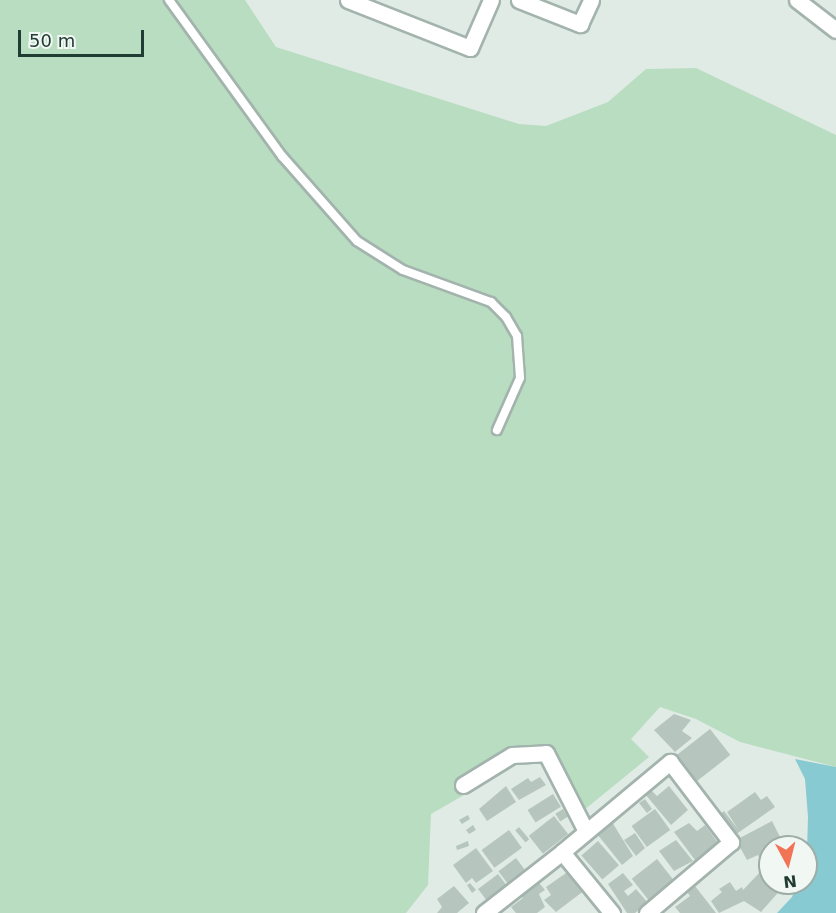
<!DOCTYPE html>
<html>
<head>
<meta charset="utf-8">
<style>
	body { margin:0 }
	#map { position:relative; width:836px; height:913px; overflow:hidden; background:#e0ebe6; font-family:"DejaVu Sans",sans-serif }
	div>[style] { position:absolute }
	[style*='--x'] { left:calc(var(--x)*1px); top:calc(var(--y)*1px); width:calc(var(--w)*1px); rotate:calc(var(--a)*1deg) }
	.green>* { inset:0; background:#b9ddc0 }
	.water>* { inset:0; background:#88cad1 }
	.building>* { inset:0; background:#b6c6be; transform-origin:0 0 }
	.roads { filter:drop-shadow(2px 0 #a3b3ad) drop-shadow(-2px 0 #a3b3ad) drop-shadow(0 2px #a3b3ad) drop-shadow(0 -2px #a3b3ad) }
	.lane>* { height:8px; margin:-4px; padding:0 4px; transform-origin:4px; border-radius:4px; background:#fff }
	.street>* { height:15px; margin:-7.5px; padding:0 7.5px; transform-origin:7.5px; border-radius:7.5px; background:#fff }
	span { translate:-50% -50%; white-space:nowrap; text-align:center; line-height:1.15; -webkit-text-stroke:4.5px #f1f8f4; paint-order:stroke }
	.north { position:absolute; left:758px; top:835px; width:60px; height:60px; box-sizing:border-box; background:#f1f8f4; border:2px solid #9eada7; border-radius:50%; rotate:173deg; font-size:16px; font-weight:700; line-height:24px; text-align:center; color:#213c33 }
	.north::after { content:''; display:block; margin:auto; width:21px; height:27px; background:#f27457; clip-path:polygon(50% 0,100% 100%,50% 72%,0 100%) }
	.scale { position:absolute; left:18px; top:30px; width:126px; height:27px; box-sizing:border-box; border:3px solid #213c33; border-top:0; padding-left:8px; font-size:18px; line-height:21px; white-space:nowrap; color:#213c33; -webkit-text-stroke:4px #f1f8f4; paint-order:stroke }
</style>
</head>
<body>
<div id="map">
	<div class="green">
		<div style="clip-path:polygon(0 0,245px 0,276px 47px,519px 124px,546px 126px,608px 102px,646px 69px,696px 68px,836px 135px,836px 767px,740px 742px,696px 719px,660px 707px,631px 739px,649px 757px,578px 815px,535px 754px,431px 814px,428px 885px,406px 913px,0 913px)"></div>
	</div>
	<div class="water">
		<div style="clip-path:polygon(795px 759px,836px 767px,836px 913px,777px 913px,792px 897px,797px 883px,806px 883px,808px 817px,805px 779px)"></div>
	</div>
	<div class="building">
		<div style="clip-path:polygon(674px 714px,691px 720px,682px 731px,692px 738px,675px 752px,654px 730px)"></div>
		<div style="left:710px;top:729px;width:33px;height:45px;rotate:52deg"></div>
		<div style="clip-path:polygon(540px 777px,546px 785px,519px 800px,511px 789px,528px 778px,531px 782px)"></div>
		<div style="clip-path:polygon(506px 786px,516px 802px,487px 821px,479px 809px)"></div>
		<div style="clip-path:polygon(669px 786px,688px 810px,671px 825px,645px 794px,651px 790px,657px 796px)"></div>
		<div style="clip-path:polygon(755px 792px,761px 800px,767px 796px,775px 807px,735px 835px,719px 815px,724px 811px,738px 829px,727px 812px)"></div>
		<div style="left:553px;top:794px;width:15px;height:30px;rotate:58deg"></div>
		<div style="clip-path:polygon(645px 799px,652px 809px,647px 813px,639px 803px)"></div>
		<div style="left:563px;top:809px;width:9px;height:9px;rotate:58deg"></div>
		<div style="left:655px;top:809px;width:26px;height:29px;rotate:54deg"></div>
		<div style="clip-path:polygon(468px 815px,470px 819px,462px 824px,459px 820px)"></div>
		<div style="left:554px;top:816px;width:23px;height:32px;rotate:52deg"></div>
		<div style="clip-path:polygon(772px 821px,782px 841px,776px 847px,770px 847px,770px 883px,784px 886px,761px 912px,744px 901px,719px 913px,711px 901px,722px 892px,719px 889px,730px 882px,736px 891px,742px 887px,743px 890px,762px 870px,767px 874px,758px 855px,747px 860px,736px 840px)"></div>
		<div style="clip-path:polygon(612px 822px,633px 856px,622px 865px,597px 834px)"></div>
		<div style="clip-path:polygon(689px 823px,697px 831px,705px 825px,721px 847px,698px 864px,674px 832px)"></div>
		<div style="clip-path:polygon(473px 825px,476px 830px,469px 834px,466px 830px)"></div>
		<div style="left:519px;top:827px;width:16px;height:5px;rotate:50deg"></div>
		<div style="left:509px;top:830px;width:22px;height:34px;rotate:54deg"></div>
		<div style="clip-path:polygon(635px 833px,645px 848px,636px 856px,624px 840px)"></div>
		<div style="clip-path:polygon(676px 840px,693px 861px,674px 871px,659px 851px)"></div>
		<div style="clip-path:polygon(468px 841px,469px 846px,457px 850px,456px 846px)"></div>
		<div style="left:598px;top:841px;width:32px;height:22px;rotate:49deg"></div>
		<div style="clip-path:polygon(476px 848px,493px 871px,476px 883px,472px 878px,466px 883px,453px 865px)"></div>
		<div style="left:516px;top:858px;width:15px;height:22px;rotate:53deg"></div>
		<div style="left:657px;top:859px;width:29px;height:32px;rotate:52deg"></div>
		<div style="clip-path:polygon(569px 871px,585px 890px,556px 912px,544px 900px,551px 895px,546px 887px)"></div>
		<div style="clip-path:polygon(623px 873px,633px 885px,624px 891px,628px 896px,636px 889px,648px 903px,635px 913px,627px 913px,608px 884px)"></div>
		<div style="left:498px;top:874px;width:15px;height:25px;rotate:53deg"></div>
		<div style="clip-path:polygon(536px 879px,545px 890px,539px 894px,545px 907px,537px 913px,516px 913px,511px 907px,523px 898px,517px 893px)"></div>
		<div style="clip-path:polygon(470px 883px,476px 890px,472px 893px,467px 885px)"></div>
		<div style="clip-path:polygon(454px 886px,469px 903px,457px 913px,437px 913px,442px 907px,437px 899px)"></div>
		<div style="clip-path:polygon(695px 886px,716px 913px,680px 913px,675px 907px,690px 896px,687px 892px)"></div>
	</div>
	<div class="roads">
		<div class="lane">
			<div style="--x:169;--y:0;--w:193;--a:54.1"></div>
			<div style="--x:282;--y:156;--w:113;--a:48.6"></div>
			<div style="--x:357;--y:241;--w:54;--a:32.2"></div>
			<div style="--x:403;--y:270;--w:94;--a:20"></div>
			<div style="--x:491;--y:302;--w:21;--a:45"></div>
			<div style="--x:506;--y:317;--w:22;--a:60"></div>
			<div style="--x:517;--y:336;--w:42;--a:85.9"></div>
			<div style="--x:520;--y:378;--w:57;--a:113.9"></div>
		</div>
		<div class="street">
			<div style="--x:348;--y:0;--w:131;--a:21.5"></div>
			<div style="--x:470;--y:48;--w:52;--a:-66.4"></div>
			<div style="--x:519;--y:0;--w:66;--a:21.5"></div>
			<div style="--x:580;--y:24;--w:26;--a:-65"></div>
			<div style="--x:797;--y:0;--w:49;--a:37.6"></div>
			<div style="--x:463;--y:785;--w:57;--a:-31.5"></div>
			<div style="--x:512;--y:755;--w:34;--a:-3"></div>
			<div style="--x:546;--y:753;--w:88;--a:62.9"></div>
			<div style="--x:562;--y:852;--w:141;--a:-39.8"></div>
			<div style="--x:670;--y:762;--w:101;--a:52.7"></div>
			<div style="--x:731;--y:842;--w:110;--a:139.8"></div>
			<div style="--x:484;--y:913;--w:99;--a:-38"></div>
			<div style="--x:562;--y:852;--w:79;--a:50.7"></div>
		</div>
	</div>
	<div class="north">N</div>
	<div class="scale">50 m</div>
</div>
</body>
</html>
